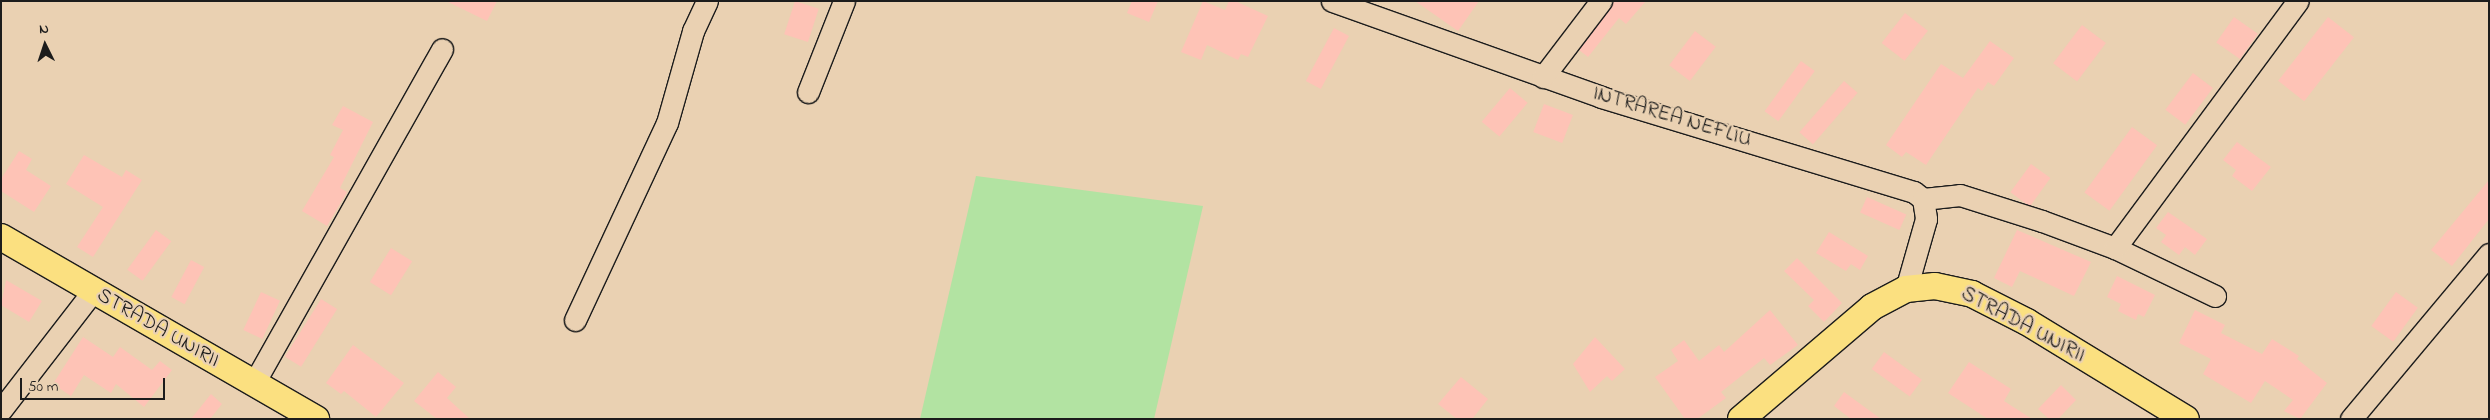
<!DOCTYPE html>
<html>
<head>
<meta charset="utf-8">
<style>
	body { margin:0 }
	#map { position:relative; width:2490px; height:420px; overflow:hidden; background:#ead1b2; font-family:"Indie Flower",sans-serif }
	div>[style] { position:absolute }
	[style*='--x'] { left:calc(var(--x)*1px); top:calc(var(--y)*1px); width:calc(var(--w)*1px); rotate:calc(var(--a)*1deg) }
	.green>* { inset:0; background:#b2e3a2 }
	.building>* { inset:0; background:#fec3b6; transform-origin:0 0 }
	.roads { filter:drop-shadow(1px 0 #1c1c1c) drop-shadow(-1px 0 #1c1c1c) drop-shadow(0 1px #1c1c1c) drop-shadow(0 -1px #1c1c1c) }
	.minor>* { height:21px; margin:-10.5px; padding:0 10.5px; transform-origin:10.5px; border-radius:10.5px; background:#ead1b2 }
	.major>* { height:26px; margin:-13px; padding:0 13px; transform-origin:13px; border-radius:13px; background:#fbe080 }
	span { translate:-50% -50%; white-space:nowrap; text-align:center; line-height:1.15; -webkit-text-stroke:4.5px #ead1b2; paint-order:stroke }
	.street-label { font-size:21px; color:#1c1c1c }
	.frame { position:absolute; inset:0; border:2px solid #1c1c1c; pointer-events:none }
	.north { position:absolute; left:20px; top:20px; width:50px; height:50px; -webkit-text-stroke:4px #ead1b2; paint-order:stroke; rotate:356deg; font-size:14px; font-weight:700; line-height:20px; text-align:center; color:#1c1c1c }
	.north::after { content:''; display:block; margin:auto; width:18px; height:22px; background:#1c1c1c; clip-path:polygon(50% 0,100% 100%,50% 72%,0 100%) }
	.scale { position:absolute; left:20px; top:378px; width:145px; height:22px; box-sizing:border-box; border:2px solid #1c1c1c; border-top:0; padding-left:6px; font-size:15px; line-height:18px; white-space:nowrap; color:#1c1c1c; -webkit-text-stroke:4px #ead1b2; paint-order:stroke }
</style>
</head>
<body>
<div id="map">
	<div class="green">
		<div style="clip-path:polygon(976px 176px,1203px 206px,1154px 419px,920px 419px)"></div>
	</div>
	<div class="building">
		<div style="clip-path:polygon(446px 1px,497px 1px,487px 21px)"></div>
		<div style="left:795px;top:1px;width:25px;height:35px;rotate:18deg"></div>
		<div style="clip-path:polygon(1132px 1px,1158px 1px,1149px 22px,1127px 13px)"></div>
		<div style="clip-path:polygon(1203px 1px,1225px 10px,1229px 1px,1235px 1px,1268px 16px,1248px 57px,1241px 54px,1238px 60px,1207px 45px,1201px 60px,1181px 52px)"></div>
		<div style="clip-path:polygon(1415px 1px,1479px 1px,1458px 31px)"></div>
		<div style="clip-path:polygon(1613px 1px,1646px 1px,1626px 24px,1619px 18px,1588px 57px,1579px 50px)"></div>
		<div style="left:1905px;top:13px;width:29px;height:38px;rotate:38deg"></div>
		<div style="left:2234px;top:17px;width:29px;height:31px;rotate:35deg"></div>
		<div style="left:2328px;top:17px;width:33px;height:81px;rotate:38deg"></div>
		<div style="left:2082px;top:25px;width:30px;height:48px;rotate:37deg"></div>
		<div style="left:1334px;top:28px;width:17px;height:60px;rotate:28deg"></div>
		<div style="left:1695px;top:31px;width:26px;height:43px;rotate:37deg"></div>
		<div style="clip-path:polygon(1990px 41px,2014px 58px,1994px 86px,1988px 82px,1982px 91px,1978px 88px,1926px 165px,1906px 152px,1902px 157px,1886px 145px,1941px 64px,1963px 78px)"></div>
		<div style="left:1801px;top:61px;width:17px;height:62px;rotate:36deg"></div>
		<div style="left:2193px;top:73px;width:25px;height:46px;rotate:37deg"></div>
		<div style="left:1844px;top:81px;width:18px;height:68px;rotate:41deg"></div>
		<div style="left:1510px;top:88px;width:23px;height:44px;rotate:40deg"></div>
		<div style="left:1544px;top:104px;width:31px;height:30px;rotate:21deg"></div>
		<div style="clip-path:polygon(343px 106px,373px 122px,340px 188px,347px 192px,327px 226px,302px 211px,334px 157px,330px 155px,343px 130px,332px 125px)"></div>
		<div style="left:2132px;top:127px;width:31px;height:81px;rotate:36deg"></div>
		<div style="clip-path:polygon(2237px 142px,2271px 167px,2252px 191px,2232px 176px,2236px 170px,2223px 160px)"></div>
		<div style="clip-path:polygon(19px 151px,32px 159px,26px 170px,51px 186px,34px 212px,1px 191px,1px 179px)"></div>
		<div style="clip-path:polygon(84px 155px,122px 177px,126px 170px,142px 180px,93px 257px,77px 247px,103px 207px,66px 184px)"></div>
		<div style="left:2031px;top:164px;width:24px;height:35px;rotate:36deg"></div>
		<div style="clip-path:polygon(2489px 180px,2489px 219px,2452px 266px,2431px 250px)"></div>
		<div style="left:1867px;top:197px;width:43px;height:17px;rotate:24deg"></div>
		<div style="clip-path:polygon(2168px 212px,2207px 239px,2195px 255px,2185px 247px,2179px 255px,2161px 242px,2166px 235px,2156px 228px)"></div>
		<div style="left:156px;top:230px;width:19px;height:49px;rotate:36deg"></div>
		<div style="clip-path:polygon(2017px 230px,2091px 262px,2074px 296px,2020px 271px,2012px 287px,1994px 278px)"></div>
		<div style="clip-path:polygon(1829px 232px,1868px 256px,1860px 270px,1851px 264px,1846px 271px,1816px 253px)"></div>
		<div style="left:391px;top:248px;width:25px;height:40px;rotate:32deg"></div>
		<div style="clip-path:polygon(1797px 258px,1842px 303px,1824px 322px,1808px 306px,1814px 300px,1784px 271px)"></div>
		<div style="left:191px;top:260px;width:15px;height:42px;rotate:28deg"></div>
		<div style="clip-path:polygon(2117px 276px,2155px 295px,2144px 317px,2138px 314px,2136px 320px,2118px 311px,2121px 304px,2107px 297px)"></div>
		<div style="clip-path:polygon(6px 280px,42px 301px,29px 322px,1px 305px)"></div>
		<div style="left:261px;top:292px;width:21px;height:42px;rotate:25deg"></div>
		<div style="left:2396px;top:292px;width:27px;height:42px;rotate:36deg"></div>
		<div style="left:321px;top:299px;width:19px;height:68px;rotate:32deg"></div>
		<div style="clip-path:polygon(1770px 310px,1798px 345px,1770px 365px,1764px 358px,1721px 392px,1726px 398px,1697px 419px,1685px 419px,1655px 377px,1678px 361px,1671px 350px,1684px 340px,1699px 361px,1719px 345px,1724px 352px)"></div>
		<div style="clip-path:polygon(2195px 310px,2225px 325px,2221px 333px,2262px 354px,2272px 339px,2299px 356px,2297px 359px,2327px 383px,2300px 419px,2284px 411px,2293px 400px,2265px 381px,2251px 403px,2203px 374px,2211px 359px,2179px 343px)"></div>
		<div style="clip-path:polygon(83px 337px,113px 357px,120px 347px,152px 370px,160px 361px,172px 370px,144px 407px,116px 384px,111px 393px,84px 375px,71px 396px,53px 384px)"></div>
		<div style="clip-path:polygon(1595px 337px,1625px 369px,1612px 381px,1607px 376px,1590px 392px,1573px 364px)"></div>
		<div style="clip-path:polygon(353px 345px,404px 383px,376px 417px,344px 391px,341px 394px,326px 383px)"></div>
		<div style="left:1884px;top:352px;width:47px;height:21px;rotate:36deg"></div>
		<div style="clip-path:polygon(1969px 362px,2011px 389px,2004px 401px,2032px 419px,1988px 419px,1948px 393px)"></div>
		<div style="clip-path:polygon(438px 372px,456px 387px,447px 398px,470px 419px,437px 419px,414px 401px)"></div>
		<div style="clip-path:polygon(1461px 377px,1488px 399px,1472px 419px,1457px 419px,1438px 404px)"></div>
		<div style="clip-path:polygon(2061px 385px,2076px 400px,2058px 419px,2049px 419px,2038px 409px)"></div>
		<div style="clip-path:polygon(1844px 392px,1881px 419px,1851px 419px,1834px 406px)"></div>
		<div style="clip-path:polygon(211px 394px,222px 404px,210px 419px,191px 419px)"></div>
	</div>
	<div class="roads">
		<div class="minor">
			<div style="--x:1332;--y:1;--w:286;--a:19.6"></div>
			<div style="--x:1601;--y:97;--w:327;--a:16.9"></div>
			<div style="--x:1914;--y:192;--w:11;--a:38"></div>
			<div style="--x:1923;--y:199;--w:20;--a:81"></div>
			<div style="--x:1926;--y:219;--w:73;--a:105.9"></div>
			<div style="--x:1543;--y:77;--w:96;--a:-52.7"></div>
			<div style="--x:808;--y:92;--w:98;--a:-68.4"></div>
			<div style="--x:1923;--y:199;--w:37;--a:-6"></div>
			<div style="--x:1960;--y:195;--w:86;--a:17.6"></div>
			<div style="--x:2042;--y:221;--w:78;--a:20.3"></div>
			<div style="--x:2115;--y:248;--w:111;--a:25.6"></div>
			<div style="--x:2115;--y:248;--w:307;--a:-53.5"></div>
			<div style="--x:575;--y:320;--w:217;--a:-65"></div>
			<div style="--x:667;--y:123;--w:96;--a:-74.2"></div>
			<div style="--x:693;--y:31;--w:33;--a:-65"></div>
			<div style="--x:254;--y:383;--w:383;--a:-60.6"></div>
			<div style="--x:1;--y:410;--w:150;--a:-52.3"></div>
			<div style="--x:2351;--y:419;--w:215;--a:-50.1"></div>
		</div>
		<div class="major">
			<div style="--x:1;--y:237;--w:364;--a:30"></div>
			<div style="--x:1741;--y:419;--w:172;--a:-40.5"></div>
			<div style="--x:1872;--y:307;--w:38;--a:-28"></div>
			<div style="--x:1906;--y:289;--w:29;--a:-6"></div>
			<div style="--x:1935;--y:286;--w:38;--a:12"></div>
			<div style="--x:1972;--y:294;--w:62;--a:27"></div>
			<div style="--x:2027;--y:322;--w:186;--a:31.4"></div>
		</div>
	</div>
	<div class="street-label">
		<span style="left:1672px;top:117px;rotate:17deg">INTRAREA NEFLIU</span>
		<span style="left:2023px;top:325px;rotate:28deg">STRADA UNIRII</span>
		<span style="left:158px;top:328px;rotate:30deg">STRADA UNIRII</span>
	</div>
	<div class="frame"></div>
	<div class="north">N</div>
	<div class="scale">50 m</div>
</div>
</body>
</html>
